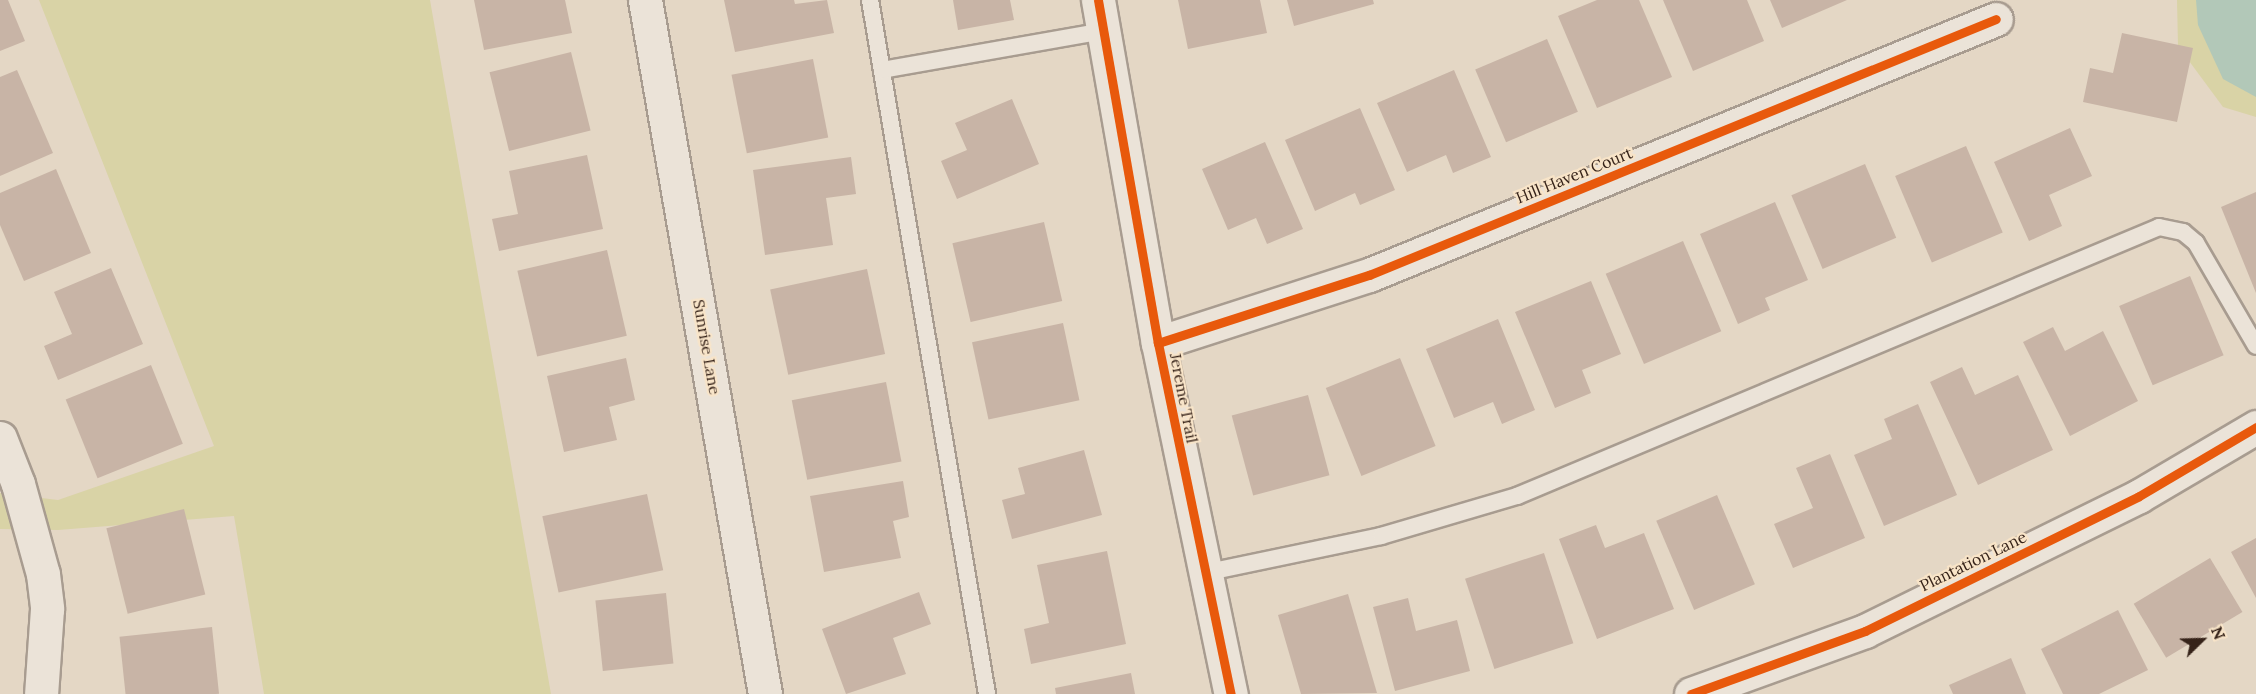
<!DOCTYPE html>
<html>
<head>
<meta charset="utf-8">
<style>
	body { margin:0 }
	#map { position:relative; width:2256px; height:694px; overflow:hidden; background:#e4d7c5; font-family:Lora,serif }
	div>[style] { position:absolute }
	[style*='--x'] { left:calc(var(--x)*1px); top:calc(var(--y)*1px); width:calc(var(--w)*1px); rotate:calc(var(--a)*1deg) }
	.green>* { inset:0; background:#d9d3a6 }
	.water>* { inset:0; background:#b2c8b8 }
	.building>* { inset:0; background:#c8b4a6; transform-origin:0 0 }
	.roads { filter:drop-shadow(2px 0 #a89c90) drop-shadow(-2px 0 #a89c90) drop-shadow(0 2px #a89c90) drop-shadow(0 -2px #a89c90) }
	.lane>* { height:16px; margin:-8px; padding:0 8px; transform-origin:8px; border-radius:8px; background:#ebe3d8 }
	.street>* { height:33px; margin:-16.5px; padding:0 16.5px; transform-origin:16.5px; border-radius:16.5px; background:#ebe3d8 }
	.secondary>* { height:33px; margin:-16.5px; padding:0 16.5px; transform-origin:16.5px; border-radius:16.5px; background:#ebe3d8 }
	.cycleway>* { height:9px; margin:-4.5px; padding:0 4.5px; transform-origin:4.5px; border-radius:4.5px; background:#e8590c }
	span { translate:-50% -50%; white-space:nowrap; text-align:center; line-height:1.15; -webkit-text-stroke:4.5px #f8e4c8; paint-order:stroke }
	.street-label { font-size:16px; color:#362319 }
	.north { position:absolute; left:2172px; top:610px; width:60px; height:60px; -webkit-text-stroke:4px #f8e4c8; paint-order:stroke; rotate:67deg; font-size:16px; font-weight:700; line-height:24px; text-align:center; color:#362319 }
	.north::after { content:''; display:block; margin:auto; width:21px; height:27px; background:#362319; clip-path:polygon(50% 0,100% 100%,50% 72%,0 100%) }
</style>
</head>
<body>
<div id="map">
	<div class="green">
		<div style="clip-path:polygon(39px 0,430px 0,551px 694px,264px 694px,234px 516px,58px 530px,0 529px,0 493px,58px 500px,214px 446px)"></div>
		<div style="clip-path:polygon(2177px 0,2256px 0,2256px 117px,2223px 107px,2178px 46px)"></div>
	</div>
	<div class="water">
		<div style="clip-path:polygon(2196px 0,2256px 0,2256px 97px,2223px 79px,2198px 25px)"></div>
	</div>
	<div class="building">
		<div style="clip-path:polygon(0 0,8px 0,25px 41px,0 51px)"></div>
		<div style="clip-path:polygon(474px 0,565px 0,572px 33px,484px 50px)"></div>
		<div style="clip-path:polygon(724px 0,794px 0,795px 4px,827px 0,834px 33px,735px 52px)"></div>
		<div style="clip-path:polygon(953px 0,1010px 0,1014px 20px,958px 30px)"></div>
		<div style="clip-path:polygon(1178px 0,1260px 0,1267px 33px,1188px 49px)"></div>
		<div style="clip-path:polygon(1287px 0,1373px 0,1374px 4px,1294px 26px)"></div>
		<div style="clip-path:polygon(1597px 0,1639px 0,1672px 77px,1597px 108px,1558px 16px)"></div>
		<div style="clip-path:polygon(1663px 0,1747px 0,1764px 41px,1693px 71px)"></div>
		<div style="clip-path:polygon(1770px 0,1847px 0,1782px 28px)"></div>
		<div style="clip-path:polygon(2122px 33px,2193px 48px,2177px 122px,2083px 102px,2090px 68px,2113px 73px)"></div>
		<div style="left:1547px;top:39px;width:79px;height:78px;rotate:67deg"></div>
		<div style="left:571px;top:52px;width:81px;height:84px;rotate:76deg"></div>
		<div style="left:813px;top:59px;width:80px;height:83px;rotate:79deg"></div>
		<div style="clip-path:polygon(17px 70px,53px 153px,0 176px,0 77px)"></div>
		<div style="clip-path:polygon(1454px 70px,1491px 157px,1453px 173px,1446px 155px,1407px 172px,1377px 103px)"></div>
		<div style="clip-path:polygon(1012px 99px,1039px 164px,957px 199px,941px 161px,967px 150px,955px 123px)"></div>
		<div style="clip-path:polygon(1360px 108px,1395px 190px,1360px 205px,1355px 193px,1315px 211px,1285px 140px)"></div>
		<div style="clip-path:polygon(2070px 128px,2092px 176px,2049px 195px,2062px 226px,2029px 241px,1994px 162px)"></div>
		<div style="clip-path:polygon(1265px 142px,1303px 229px,1267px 244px,1256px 218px,1228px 230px,1202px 169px)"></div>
		<div style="left:1966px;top:146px;width:94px;height:77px;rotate:67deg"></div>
		<div style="clip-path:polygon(587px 155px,603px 229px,499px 251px,492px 219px,518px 214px,509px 171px)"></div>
		<div style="clip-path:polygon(851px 157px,856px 194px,826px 198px,833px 245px,765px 255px,753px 170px)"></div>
		<div style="left:1865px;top:164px;width:80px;height:80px;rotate:67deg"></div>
		<div style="clip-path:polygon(56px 169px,91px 253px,24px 281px,0 225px,0 193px)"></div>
		<div style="clip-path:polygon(2256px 192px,2256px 293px,2221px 207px)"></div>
		<div style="clip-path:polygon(1775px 202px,1808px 280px,1765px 298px,1770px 310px,1738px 324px,1700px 234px)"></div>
		<div style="left:1044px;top:222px;width:81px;height:94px;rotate:77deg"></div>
		<div style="left:1683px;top:241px;width:98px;height:84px;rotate:67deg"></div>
		<div style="left:607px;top:250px;width:88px;height:92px;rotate:77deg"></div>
		<div style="clip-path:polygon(111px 268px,143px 344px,58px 380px,44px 346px,72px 334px,54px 292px)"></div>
		<div style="left:867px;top:269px;width:87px;height:99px;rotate:78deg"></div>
		<div style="left:2190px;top:276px;width:86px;height:77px;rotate:67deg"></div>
		<div style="clip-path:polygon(1591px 281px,1621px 354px,1582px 370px,1591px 393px,1555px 408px,1515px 312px)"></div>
		<div style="clip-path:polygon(1498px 319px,1535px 410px,1502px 424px,1493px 402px,1454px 418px,1426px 349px)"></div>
		<div style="left:1063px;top:323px;width:79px;height:93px;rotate:78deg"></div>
		<div style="clip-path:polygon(2053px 327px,2065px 351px,2103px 331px,2138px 401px,2070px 436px,2023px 342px)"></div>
		<div style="clip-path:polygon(626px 358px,635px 400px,609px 407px,617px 440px,564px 452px,547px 376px)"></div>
		<div style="left:1400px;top:358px;width:95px;height:80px;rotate:68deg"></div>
		<div style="left:151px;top:365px;width:85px;height:92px;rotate:68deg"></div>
		<div style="clip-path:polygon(1962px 367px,1975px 395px,2018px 375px,2053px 450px,1978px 485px,1930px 382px)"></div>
		<div style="left:886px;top:382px;width:81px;height:96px;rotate:79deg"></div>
		<div style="left:1308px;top:395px;width:83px;height:79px;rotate:75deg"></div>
		<div style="clip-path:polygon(1918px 404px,1957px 495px,1884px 526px,1854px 455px,1892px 439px,1884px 419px)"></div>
		<div style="clip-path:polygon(1084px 450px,1102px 515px,1012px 539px,1002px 500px,1025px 494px,1018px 468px)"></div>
		<div style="clip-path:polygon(1830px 454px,1865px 538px,1793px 568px,1774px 524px,1813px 508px,1796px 468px)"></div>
		<div style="clip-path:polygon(903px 481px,909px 517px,893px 521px,901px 558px,824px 572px,810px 496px)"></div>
		<div style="left:647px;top:494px;width:78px;height:107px;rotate:78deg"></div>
		<div style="left:1717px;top:495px;width:97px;height:66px;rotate:67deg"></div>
		<div style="left:184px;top:509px;width:88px;height:80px;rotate:76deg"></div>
		<div style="clip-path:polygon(1596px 525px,1605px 548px,1644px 533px,1674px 609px,1597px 639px,1559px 539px)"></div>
		<div style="clip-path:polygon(2256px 538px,2256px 598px,2231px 552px)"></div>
		<div style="clip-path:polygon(1107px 551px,1126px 644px,1031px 664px,1024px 629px,1049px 623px,1037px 565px)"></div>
		<div style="left:1544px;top:553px;width:95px;height:83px;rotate:72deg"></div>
		<div style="left:2210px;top:558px;width:63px;height:89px;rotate:59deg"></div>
		<div style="clip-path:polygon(919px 592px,931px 624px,893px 638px,906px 674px,846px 694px,822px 629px)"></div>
		<div style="left:666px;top:593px;width:71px;height:71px;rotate:84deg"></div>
		<div style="clip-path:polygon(1348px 594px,1377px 693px,1301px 694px,1278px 615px)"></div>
		<div style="clip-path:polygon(1408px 598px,1416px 631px,1457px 620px,1470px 671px,1395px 691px,1373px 607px)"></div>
		<div style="clip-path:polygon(2118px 610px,2148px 670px,2099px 694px,2063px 694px,2041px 649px)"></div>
		<div style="left:212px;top:627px;width:67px;height:93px;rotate:84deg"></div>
		<div style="clip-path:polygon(2011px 658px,2026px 694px,1953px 694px,1949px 685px)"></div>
		<div style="clip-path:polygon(1131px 673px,1135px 694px,1056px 694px,1055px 688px)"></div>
	</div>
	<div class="roads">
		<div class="lane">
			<div style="--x:870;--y:0;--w:704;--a:80.43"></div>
			<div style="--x:882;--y:70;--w:225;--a:-10"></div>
			<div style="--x:1204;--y:573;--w:181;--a:-11.8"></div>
			<div style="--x:1381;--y:536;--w:142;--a:-16.4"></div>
			<div style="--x:1517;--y:496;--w:696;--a:-22.73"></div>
			<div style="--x:2159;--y:227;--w:25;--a:12"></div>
			<div style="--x:2183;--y:232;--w:17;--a:40"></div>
			<div style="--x:2196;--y:243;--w:119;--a:59.8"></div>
		</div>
		<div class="street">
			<div style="--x:645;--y:0;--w:704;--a:80.19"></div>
			<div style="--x:1158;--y:343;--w:222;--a:-17.9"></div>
			<div style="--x:1369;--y:275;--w:677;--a:-22.21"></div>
			<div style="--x:0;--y:438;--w:49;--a:68.6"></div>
			<div style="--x:18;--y:484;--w:93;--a:74.5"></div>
			<div style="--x:43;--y:574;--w:35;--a:83"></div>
			<div style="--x:47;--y:609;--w:85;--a:94"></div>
		</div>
		<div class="secondary">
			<div style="--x:1098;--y:0;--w:348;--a:80.1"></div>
			<div style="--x:1158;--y:343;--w:359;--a:78.3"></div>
			<div style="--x:1691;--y:694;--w:185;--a:-19.9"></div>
			<div style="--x:1865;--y:631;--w:305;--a:-26.2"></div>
			<div style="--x:2139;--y:496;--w:136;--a:-30.5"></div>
		</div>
	</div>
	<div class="cycleway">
		<div style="--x:1098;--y:0;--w:348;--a:80.1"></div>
		<div style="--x:1158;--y:343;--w:359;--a:78.3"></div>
		<div style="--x:1158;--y:343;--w:222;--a:-17.9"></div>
		<div style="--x:1369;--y:275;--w:677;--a:-22.21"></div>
		<div style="--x:1691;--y:694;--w:185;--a:-19.9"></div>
		<div style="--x:1865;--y:631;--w:305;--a:-26.2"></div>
		<div style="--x:2139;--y:496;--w:136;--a:-30.5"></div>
	</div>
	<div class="street-label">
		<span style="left:1574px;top:175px;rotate:-22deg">Hill Haven Court</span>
		<span style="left:707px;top:347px;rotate:80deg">Sunrise Lane</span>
		<span style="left:1184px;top:398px;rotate:79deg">Jereme Trail</span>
		<span style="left:1973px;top:561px;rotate:-26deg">Plantation Lane</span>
	</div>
	<div class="north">N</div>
</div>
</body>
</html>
